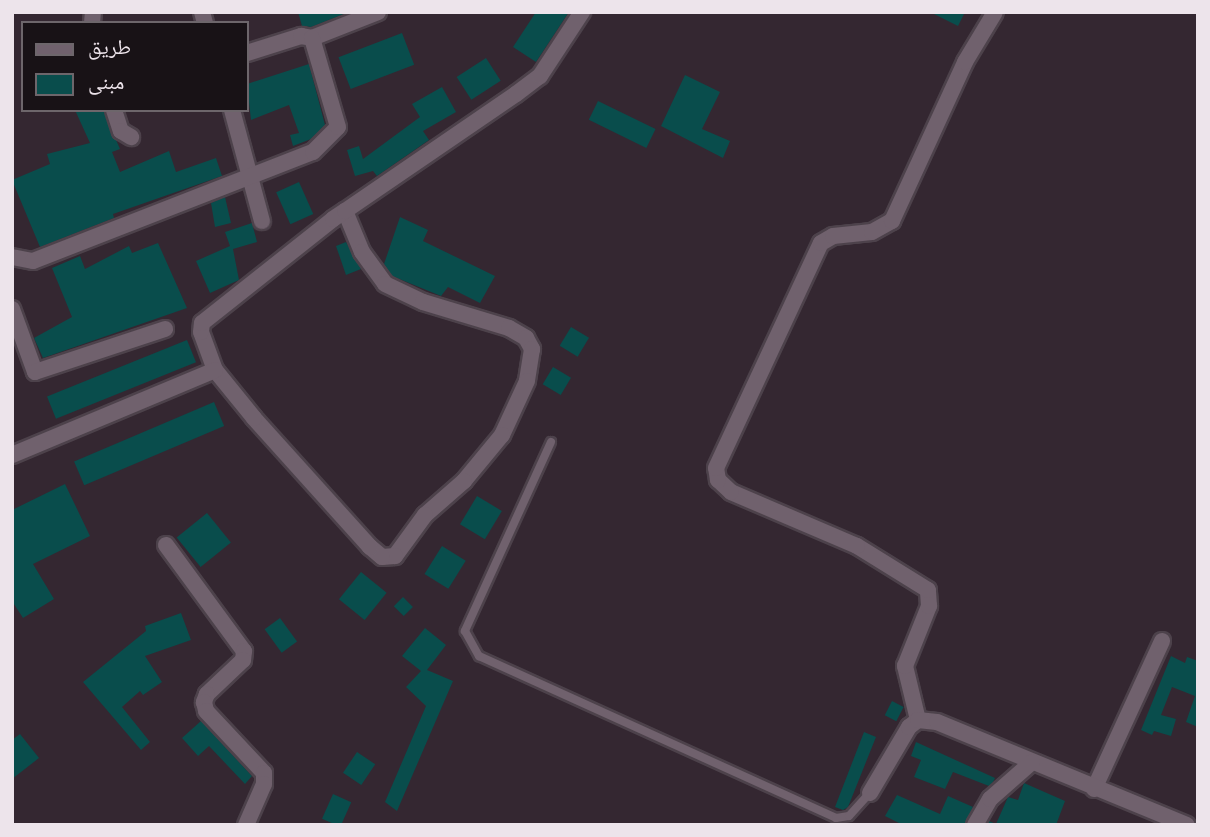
<!DOCTYPE html>
<html>
<head>
<meta charset="utf-8">
<style>
	body { margin:0 }
	#map { position:relative; width:1210px; height:837px; overflow:hidden; background:#342731; font-family:"Space Grotesk","Noto Naskh Arabic",sans-serif }
	div>[style] { position:absolute }
	[style*='--x'] { left:calc(var(--x)*1px); top:calc(var(--y)*1px); width:calc(var(--w)*1px); rotate:calc(var(--a)*1deg) }
	.building>* { inset:0; background:#094d4c; transform-origin:0 0 }
	.roads { filter:drop-shadow(2px 0 #4d424b) drop-shadow(-2px 0 #4d424b) drop-shadow(0 2px #4d424b) drop-shadow(0 -2px #4d424b) }
	.lane>* { height:8px; margin:-4px; padding:0 4px; transform-origin:4px; border-radius:4px; background:#70616d }
	.street>* { height:16px; margin:-8px; padding:0 8px; transform-origin:8px; border-radius:8px; background:#70616d }
	span { translate:-50% -50%; white-space:nowrap; text-align:center; line-height:1.15; -webkit-text-stroke:5px #181216; paint-order:stroke }
	.frame { position:absolute; inset:0; border:14px solid #ede4eb; pointer-events:none }
	.legend { position:absolute; left:21px; top:21px; width:228px; height:91px; box-sizing:border-box; background:#181216; border:2px solid #6d666b; margin:0; padding:9px 12px; list-style:none; font-size:21px; color:#ede4eb }
	.legend li { display:flex; align-items:center; gap:14px; height:35px }
	.legend b { width:35px; border:2px solid #6d666b }
</style>
</head>
<body>
<div id="map">
	<div class="building">
		<div style="clip-path:polygon(298px 12px,349px 12px,311px 27px,302px 26px)"></div>
		<div style="clip-path:polygon(536px 12px,569px 12px,536px 62px,513px 47px)"></div>
		<div style="clip-path:polygon(930px 12px,965px 12px,958px 26px)"></div>
		<div style="left:402px;top:33px;width:34px;height:68px;rotate:69deg"></div>
		<div style="left:486px;top:58px;width:27px;height:35px;rotate:57deg"></div>
		<div style="clip-path:polygon(309px 64px,325px 125px,311px 139px,293px 146px,290px 135px,299px 133px,289px 105px,251px 120px,247px 84px)"></div>
		<div style="clip-path:polygon(685px 75px,720px 92px,702px 129px,730px 141px,723px 158px,661px 126px)"></div>
		<div style="clip-path:polygon(442px 87px,456px 112px,423px 131px,429px 140px,377px 176px,373px 171px,355px 176px,347px 150px,359px 146px,363px 159px,420px 117px,412px 104px)"></div>
		<div style="left:598px;top:101px;width:64px;height:21px;rotate:26deg"></div>
		<div style="clip-path:polygon(75px 110px,103px 110px,120px 149px,112px 152px,120px 172px,169px 151px,176px 172px,216px 158px,222px 176px,113px 214px,114px 218px,40px 247px,12px 180px,50px 164px,47px 154px,90px 143px)"></div>
		<div style="left:299px;top:182px;width:35px;height:25px;rotate:66deg"></div>
		<div style="clip-path:polygon(225px 197px,231px 223px,215px 227px,211px 203px)"></div>
		<div style="clip-path:polygon(400px 217px,428px 230px,423px 241px,495px 276px,480px 303px,448px 287px,441px 296px,392px 276px,384px 264px)"></div>
		<div style="clip-path:polygon(252px 223px,257px 242px,233px 249px,239px 280px,210px 293px,196px 261px,230px 246px,225px 232px)"></div>
		<div style="clip-path:polygon(346px 242px,361px 269px,346px 275px,336px 246px)"></div>
		<div style="clip-path:polygon(158px 243px,187px 308px,43px 358px,34px 338px,72px 317px,52px 268px,80px 256px,85px 269px,129px 246px,132px 253px)"></div>
		<div style="left:571px;top:327px;width:21px;height:22px;rotate:31deg"></div>
		<div style="left:187px;top:340px;width:24px;height:151px;rotate:68deg"></div>
		<div style="left:553px;top:367px;width:21px;height:20px;rotate:31deg"></div>
		<div style="left:214px;top:402px;width:26px;height:152px;rotate:67deg"></div>
		<div style="clip-path:polygon(65px 484px,90px 536px,33px 564px,54px 599px,23px 618px,12px 601px,12px 510px)"></div>
		<div style="left:477px;top:496px;width:29px;height:33px;rotate:31deg"></div>
		<div style="left:207px;top:513px;width:38px;height:39px;rotate:51deg"></div>
		<div style="left:442px;top:546px;width:28px;height:33px;rotate:32deg"></div>
		<div style="left:361px;top:572px;width:33px;height:35px;rotate:39deg"></div>
		<div style="left:403px;top:597px;width:14px;height:13px;rotate:45deg"></div>
		<div style="clip-path:polygon(181px 613px,191px 640px,145px 656px,162px 682px,143px 695px,140px 691px,122px 707px,150px 742px,141px 750px,83px 682px,146px 631px,145px 626px)"></div>
		<div style="left:280px;top:618px;width:29px;height:19px;rotate:54deg"></div>
		<div style="clip-path:polygon(425px 628px,446px 645px,427px 670px,453px 681px,397px 811px,385px 802px,426px 706px,406px 687px,421px 671px,402px 656px)"></div>
		<div style="clip-path:polygon(1171px 656px,1185px 663px,1187px 657px,1198px 661px,1198px 727px,1186px 722px,1195px 696px,1172px 687px,1161px 715px,1176px 719px,1171px 736px,1154px 731px,1152px 735px,1141px 730px)"></div>
		<div style="left:892px;top:701px;width:13px;height:16px;rotate:27deg"></div>
		<div style="clip-path:polygon(201px 721px,252px 776px,245px 784px,209px 746px,198px 756px,182px 738px)"></div>
		<div style="clip-path:polygon(864px 732px,876px 737px,848px 807px,843px 810px,835px 807px)"></div>
		<div style="clip-path:polygon(20px 734px,39px 758px,12px 779px,12px 740px)"></div>
		<div style="clip-path:polygon(916px 742px,995px 778px,993px 782px,989px 786px,953px 772px,945px 789px,914px 777px,921px 760px,911px 756px)"></div>
		<div style="left:357px;top:752px;width:22px;height:25px;rotate:34deg"></div>
		<div style="clip-path:polygon(1024px 783px,1065px 801px,1056px 825px,987px 825px,989px 821px,996px 824px,1008px 797px,1018px 800px)"></div>
		<div style="left:333px;top:794px;width:20px;height:27px;rotate:24deg"></div>
		<div style="clip-path:polygon(897px 795px,940px 814px,948px 796px,973px 807px,965px 825px,903px 825px,885px 816px)"></div>
	</div>
	<div class="roads">
		<div class="lane">
			<div style="--x:551;--y:442;--w:208;--a:114.5"></div>
			<div style="--x:465;--y:631;--w:29;--a:61"></div>
			<div style="--x:479;--y:656;--w:392;--a:24.4"></div>
			<div style="--x:836;--y:818;--w:13;--a:-9"></div>
			<div style="--x:849;--y:816;--w:31;--a:-48"></div>
		</div>
		<div class="street">
			<div style="--x:202;--y:12;--w:11;--a:75"></div>
			<div style="--x:92;--y:23;--w:11;--a:-85"></div>
			<div style="--x:247;--y:53;--w:57;--a:-17.5"></div>
			<div style="--x:301;--y:36;--w:11;--a:10"></div>
			<div style="--x:312;--y:38;--w:71;--a:-21.5"></div>
			<div style="--x:114;--y:110;--w:22;--a:72"></div>
			<div style="--x:121;--y:131;--w:12;--a:31"></div>
			<div style="--x:232;--y:110;--w:115;--a:74.9"></div>
			<div style="--x:345;--y:211;--w:44;--a:67.5"></div>
			<div style="--x:362;--y:252;--w:39;--a:54"></div>
			<div style="--x:385;--y:284;--w:42;--a:25.3"></div>
			<div style="--x:423;--y:302;--w:90;--a:16.8"></div>
			<div style="--x:509;--y:328;--w:20;--a:30"></div>
			<div style="--x:526;--y:338;--w:13;--a:61"></div>
			<div style="--x:532;--y:349;--w:32;--a:99"></div>
			<div style="--x:527;--y:381;--w:60;--a:114.8"></div>
			<div style="--x:502;--y:435;--w:60;--a:129.6"></div>
			<div style="--x:464;--y:481;--w:52;--a:138.9"></div>
			<div style="--x:425;--y:515;--w:51;--a:126.2"></div>
			<div style="--x:395;--y:556;--w:13;--a:176"></div>
			<div style="--x:382;--y:557;--w:16;--a:-140"></div>
			<div style="--x:370;--y:547;--w:173;--a:-132"></div>
			<div style="--x:254;--y:418;--w:62;--a:-129.1"></div>
			<div style="--x:215;--y:370;--w:40;--a:-110.2"></div>
			<div style="--x:201;--y:332;--w:9;--a:-84"></div>
			<div style="--x:202;--y:323;--w:167;--a:-38.4"></div>
			<div style="--x:333;--y:219;--w:14;--a:-34"></div>
			<div style="--x:345;--y:211;--w:207;--a:-34.4"></div>
			<div style="--x:516;--y:94;--w:30;--a:-37"></div>
			<div style="--x:540;--y:76;--w:77;--a:-56.7"></div>
			<div style="--x:12;--y:257;--w:21;--a:11"></div>
			<div style="--x:33;--y:261;--w:300;--a:-21.3"></div>
			<div style="--x:313;--y:152;--w:35;--a:-45"></div>
			<div style="--x:338;--y:127;--w:93;--a:-106.3"></div>
			<div style="--x:12;--y:309;--w:67;--a:69.9"></div>
			<div style="--x:35;--y:372;--w:137;--a:-18.3"></div>
			<div style="--x:12;--y:455;--w:220;--a:-22.7"></div>
			<div style="--x:166;--y:545;--w:132;--a:53.7"></div>
			<div style="--x:244;--y:651;--w:9;--a:96"></div>
			<div style="--x:243;--y:660;--w:50;--a:136.6"></div>
			<div style="--x:207;--y:694;--w:9;--a:111"></div>
			<div style="--x:204;--y:702;--w:9;--a:77"></div>
			<div style="--x:206;--y:711;--w:85;--a:46.9"></div>
			<div style="--x:264;--y:773;--w:11;--a:90"></div>
			<div style="--x:264;--y:784;--w:45;--a:113.7"></div>
			<div style="--x:918;--y:720;--w:56;--a:-103.5"></div>
			<div style="--x:905;--y:666;--w:65;--a:-68.2"></div>
			<div style="--x:929;--y:606;--w:16;--a:-94"></div>
			<div style="--x:928;--y:590;--w:84;--a:-148.2"></div>
			<div style="--x:857;--y:546;--w:137;--a:-156.8"></div>
			<div style="--x:731;--y:492;--w:18;--a:-137"></div>
			<div style="--x:718;--y:480;--w:12;--a:-99"></div>
			<div style="--x:716;--y:468;--w:248;--a:-65"></div>
			<div style="--x:821;--y:243;--w:14;--a:-30"></div>
			<div style="--x:833;--y:236;--w:39;--a:-6"></div>
			<div style="--x:872;--y:232;--w:23;--a:-29"></div>
			<div style="--x:892;--y:221;--w:175;--a:-65.3"></div>
			<div style="--x:965;--y:62;--w:58;--a:-59"></div>
			<div style="--x:1094;--y:789;--w:163;--a:-65.3"></div>
			<div style="--x:870;--y:793;--w:77;--a:-59.4"></div>
			<div style="--x:909;--y:727;--w:11;--a:-38"></div>
			<div style="--x:918;--y:720;--w:19;--a:6"></div>
			<div style="--x:937;--y:722;--w:270;--a:22.4"></div>
			<div style="--x:975;--y:825;--w:30;--a:-60"></div>
			<div style="--x:990;--y:799;--w:56;--a:-41.4"></div>
		</div>
	</div>
	<div class="frame"></div>
	<ul class="legend">
	<li><b style="height:9px;background:#70616d"></b>طريق</li>
	<li><b style="height:19px;background:#094d4c"></b>مبنى</li>
	</ul>
</div>
</body>
</html>
